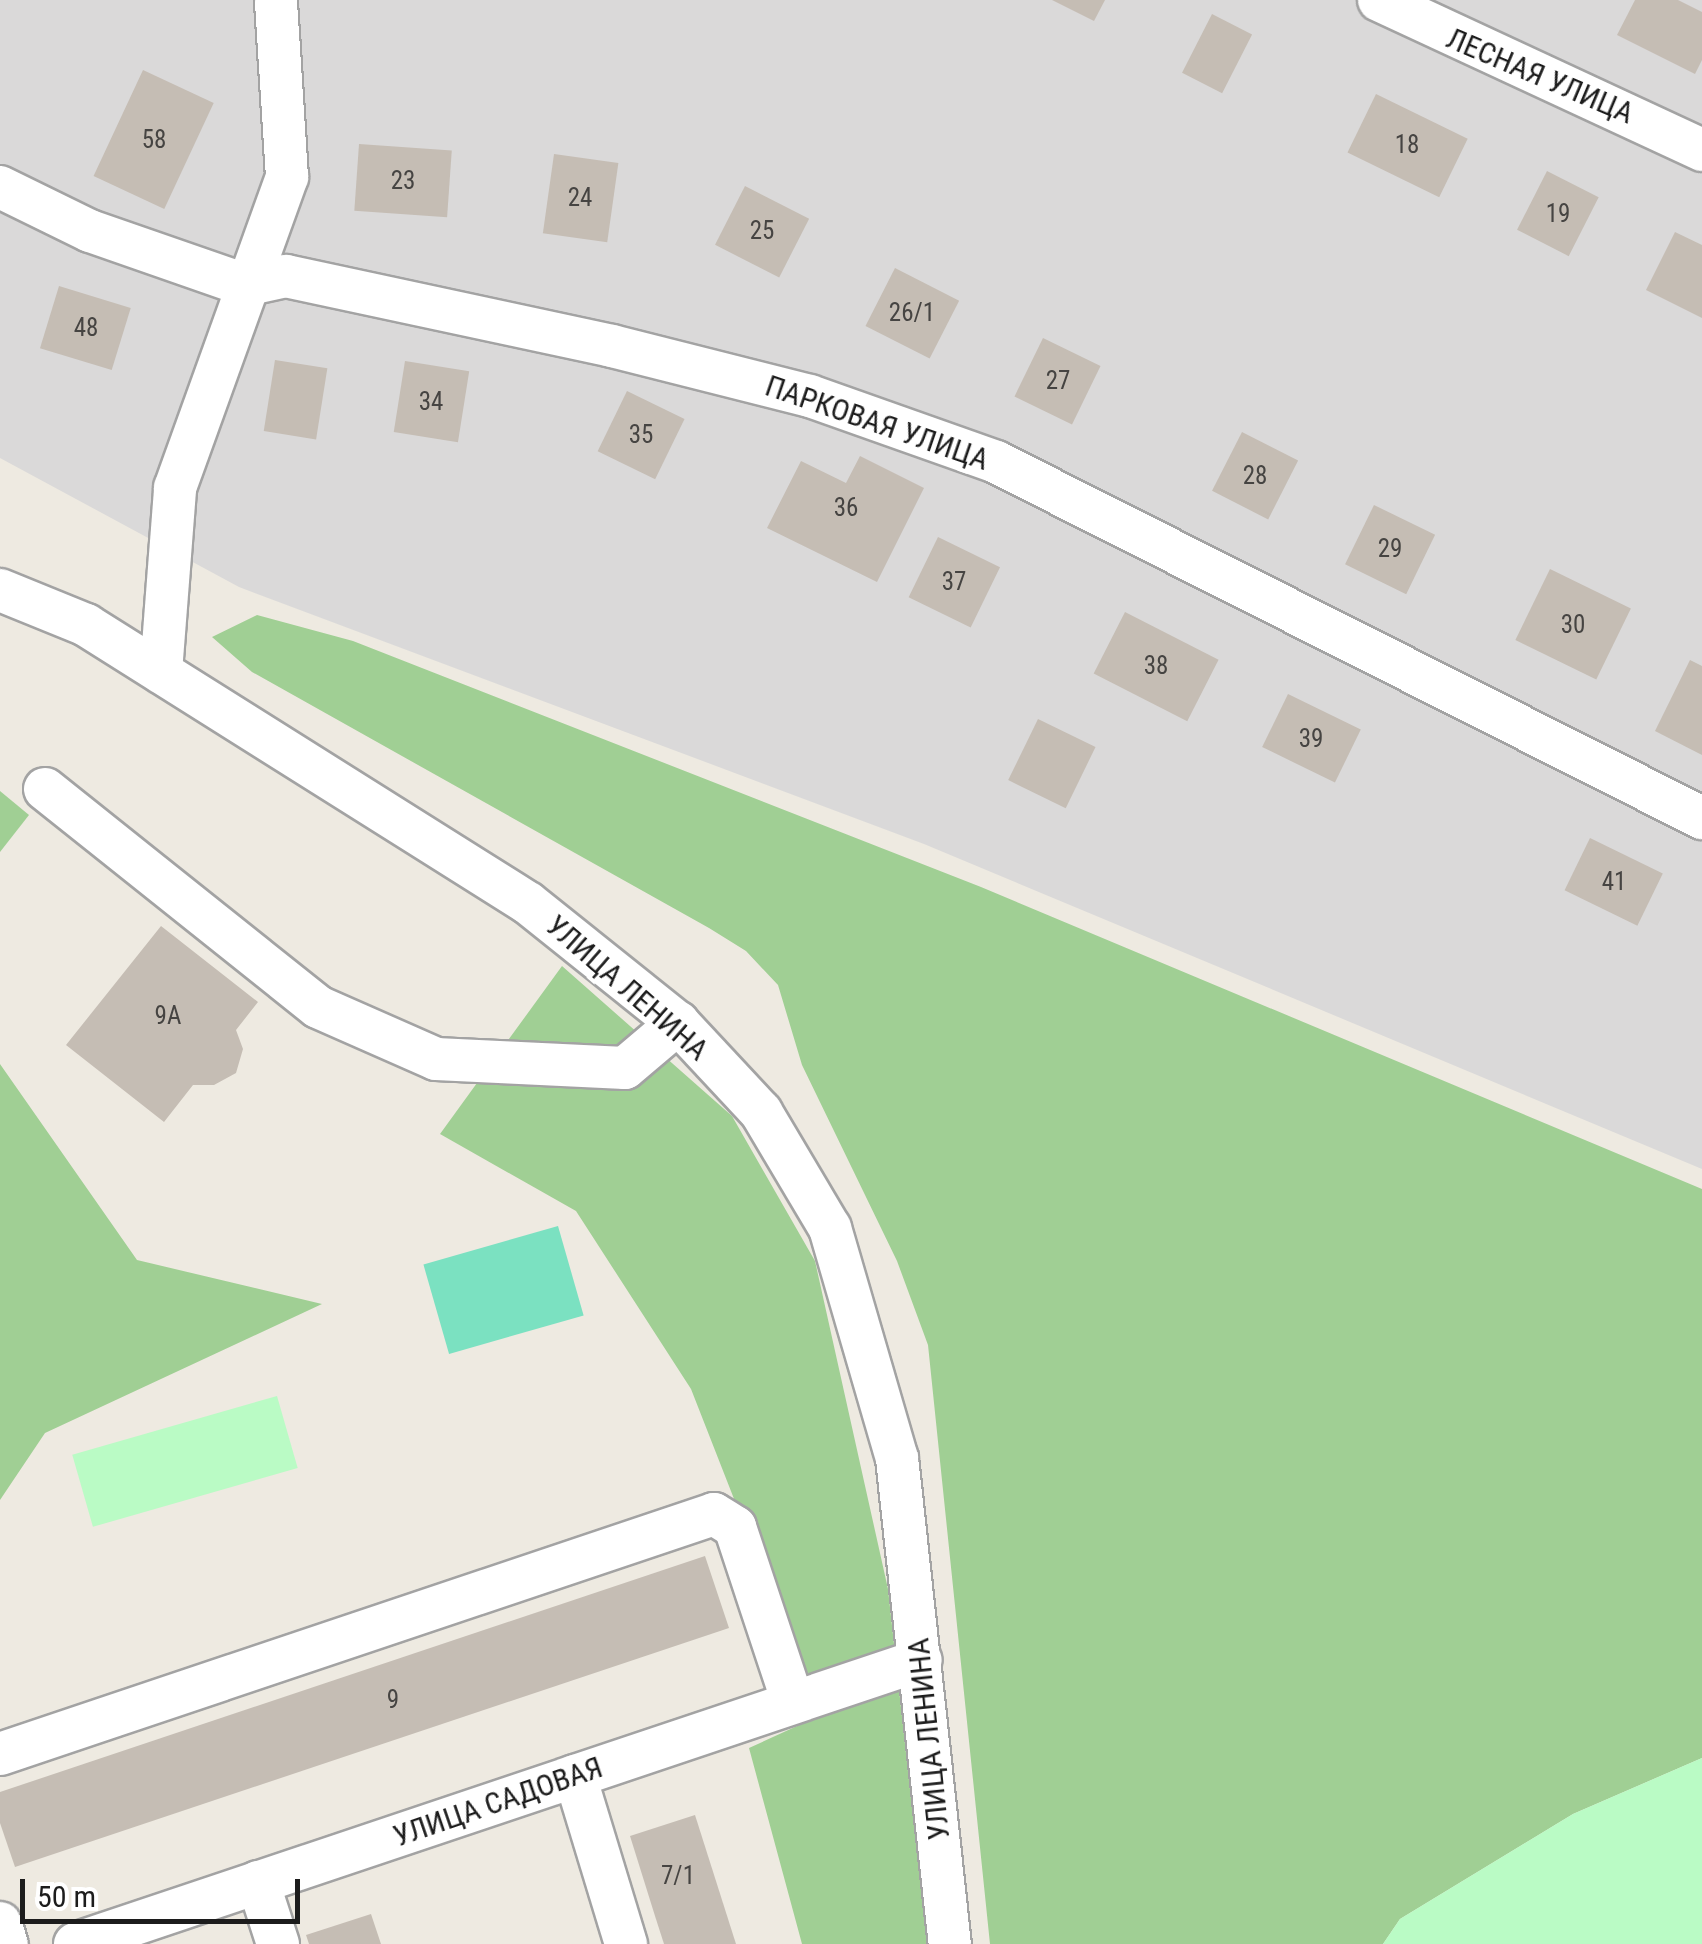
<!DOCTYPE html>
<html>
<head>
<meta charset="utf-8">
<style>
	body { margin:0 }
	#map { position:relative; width:1702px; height:1944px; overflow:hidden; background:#eeeae1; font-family:"Roboto Condensed",sans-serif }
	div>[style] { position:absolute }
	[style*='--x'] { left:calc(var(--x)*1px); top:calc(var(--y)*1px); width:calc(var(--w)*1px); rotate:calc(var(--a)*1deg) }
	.residential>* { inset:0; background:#dad9d9 }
	.forest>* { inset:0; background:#a0cf94 }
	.park>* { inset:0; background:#bafbc5; transform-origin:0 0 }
	.pitch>* { inset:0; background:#7be1c1; transform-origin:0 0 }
	.building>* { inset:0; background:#c5bdb4; transform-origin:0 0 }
	.roads { filter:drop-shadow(2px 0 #a3a3a3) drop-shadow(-2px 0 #a3a3a3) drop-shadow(0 2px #a3a3a3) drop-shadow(0 -2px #a3a3a3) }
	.minor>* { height:42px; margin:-21px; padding:0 21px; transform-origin:21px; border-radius:21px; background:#fff }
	span { translate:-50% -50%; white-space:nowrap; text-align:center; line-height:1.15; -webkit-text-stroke:8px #fff; paint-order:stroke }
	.number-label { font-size:25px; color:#464442 }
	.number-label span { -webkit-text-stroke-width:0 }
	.street-label { font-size:30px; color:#1c1c1c }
	.scale { position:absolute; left:20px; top:1879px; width:280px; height:45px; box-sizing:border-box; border:5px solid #1c1c1c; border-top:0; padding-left:12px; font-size:30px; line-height:35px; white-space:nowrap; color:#1c1c1c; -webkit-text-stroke:8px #fff; paint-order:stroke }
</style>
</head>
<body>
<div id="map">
	<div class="residential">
		<div style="clip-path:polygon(0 0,1702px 0,1702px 1169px,924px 844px,239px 587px,0 458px)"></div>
	</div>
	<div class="forest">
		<div style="clip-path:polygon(257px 615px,353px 641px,981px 887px,1702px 1189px,1702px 1758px,1573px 1814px,1400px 1919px,1383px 1944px,990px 1944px,928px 1345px,897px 1261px,802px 1065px,778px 985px,746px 951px,709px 928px,252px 672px,212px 637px)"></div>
		<div style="clip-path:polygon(0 791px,29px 815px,0 852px)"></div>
		<div style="clip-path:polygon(562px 966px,732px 1116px,815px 1261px,888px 1589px,927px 1944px,802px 1944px,749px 1748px,819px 1716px,691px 1389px,576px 1211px,440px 1134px)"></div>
		<div style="clip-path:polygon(0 1064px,137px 1260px,322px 1304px,45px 1433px,0 1500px)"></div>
	</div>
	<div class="park">
		<div style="left:277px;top:1396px;width:75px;height:213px;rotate:74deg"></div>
		<div style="clip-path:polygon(1702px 1758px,1702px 1944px,1383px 1944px,1400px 1919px,1573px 1814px)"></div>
	</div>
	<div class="pitch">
		<div style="left:558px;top:1226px;width:93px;height:140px;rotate:74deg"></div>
	</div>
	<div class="building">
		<div style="clip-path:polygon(1052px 0,1105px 0,1094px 21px)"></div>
		<div style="clip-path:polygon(1635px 0,1678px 0,1702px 12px,1702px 60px,1695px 74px,1617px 35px)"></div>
		<div style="left:1212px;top:14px;width:45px;height:66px;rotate:27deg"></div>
		<div style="left:143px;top:70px;width:78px;height:117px;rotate:25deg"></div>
		<div style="left:1376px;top:94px;width:102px;height:65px;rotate:26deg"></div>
		<div style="left:359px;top:144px;width:93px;height:67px;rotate:4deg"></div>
		<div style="left:554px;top:154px;width:65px;height:80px;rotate:8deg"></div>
		<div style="left:1547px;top:171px;width:58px;height:66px;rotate:27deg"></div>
		<div style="left:745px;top:186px;width:72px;height:66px;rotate:27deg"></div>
		<div style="clip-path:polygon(1675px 232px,1702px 245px,1702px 318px,1646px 290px)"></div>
		<div style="left:895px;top:268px;width:72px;height:65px;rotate:27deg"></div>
		<div style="left:59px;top:286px;width:75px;height:65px;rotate:17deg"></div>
		<div style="left:1043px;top:338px;width:64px;height:65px;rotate:26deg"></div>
		<div style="left:275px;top:360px;width:53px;height:72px;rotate:9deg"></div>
		<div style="left:405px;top:361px;width:65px;height:72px;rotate:9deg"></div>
		<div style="left:627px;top:391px;width:64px;height:67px;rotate:26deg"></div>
		<div style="left:1242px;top:432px;width:63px;height:66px;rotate:27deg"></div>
		<div style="clip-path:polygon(860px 456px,924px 488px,877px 582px,767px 528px,801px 461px,846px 483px)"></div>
		<div style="left:1374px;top:505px;width:68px;height:66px;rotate:26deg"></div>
		<div style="left:938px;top:537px;width:69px;height:67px;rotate:26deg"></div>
		<div style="left:1550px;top:569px;width:90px;height:79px;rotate:26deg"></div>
		<div style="left:1125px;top:612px;width:105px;height:69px;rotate:27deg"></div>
		<div style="clip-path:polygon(1690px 660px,1702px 666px,1702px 755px,1655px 731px)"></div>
		<div style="left:1288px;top:694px;width:81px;height:59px;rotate:26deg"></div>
		<div style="left:1038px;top:719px;width:64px;height:68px;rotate:26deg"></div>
		<div style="left:1590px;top:838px;width:81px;height:58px;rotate:26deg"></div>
		<div style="clip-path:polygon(161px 926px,258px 1002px,236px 1030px,243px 1049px,236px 1073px,214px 1085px,193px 1085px,164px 1122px,66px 1045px)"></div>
		<div style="clip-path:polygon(705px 1556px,729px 1628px,15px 1867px,0 1823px,0 1792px)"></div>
		<div style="clip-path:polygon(695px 1815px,736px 1944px,664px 1944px,655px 1916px,630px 1836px)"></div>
		<div style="clip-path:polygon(371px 1914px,381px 1944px,309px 1944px,306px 1935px)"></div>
	</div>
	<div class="roads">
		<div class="minor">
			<div style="--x:1379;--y:0;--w:356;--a:24.9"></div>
			<div style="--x:0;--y:187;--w:100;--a:26.1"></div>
			<div style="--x:90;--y:231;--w:164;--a:19.2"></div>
			<div style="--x:245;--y:285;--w:42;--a:-12.4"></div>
			<div style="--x:286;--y:276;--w:333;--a:12.1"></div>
			<div style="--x:612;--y:346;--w:204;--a:14.2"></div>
			<div style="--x:810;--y:396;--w:197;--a:19.5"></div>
			<div style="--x:996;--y:462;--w:791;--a:26.76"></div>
			<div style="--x:0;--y:590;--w:93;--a:22.1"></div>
			<div style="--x:86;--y:625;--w:522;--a:32.17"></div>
			<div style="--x:528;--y:903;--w:192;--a:38.7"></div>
			<div style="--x:678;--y:1023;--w:122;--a:47"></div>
			<div style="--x:761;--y:1112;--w:135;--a:59.3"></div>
			<div style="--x:830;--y:1228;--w:240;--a:73.8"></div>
			<div style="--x:897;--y:1458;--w:489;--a:83.8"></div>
			<div style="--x:161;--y:672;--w:185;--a:-85.6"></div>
			<div style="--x:175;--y:488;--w:331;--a:-70.2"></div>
			<div style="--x:287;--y:177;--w:177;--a:-93.6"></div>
			<div style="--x:45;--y:789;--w:349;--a:38.6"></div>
			<div style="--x:318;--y:1007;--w:129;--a:23.8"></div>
			<div style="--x:436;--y:1059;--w:189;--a:2.7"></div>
			<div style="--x:625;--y:1068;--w:70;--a:-40.3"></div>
			<div style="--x:0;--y:1754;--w:753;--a:-18.58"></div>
			<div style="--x:714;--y:1514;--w:25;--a:32"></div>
			<div style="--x:735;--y:1527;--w:184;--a:71.7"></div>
			<div style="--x:575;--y:1776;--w:176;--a:73.1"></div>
			<div style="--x:258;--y:1882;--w:65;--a:72.1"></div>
			<div style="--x:0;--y:1923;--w:22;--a:72"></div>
			<div style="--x:75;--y:1944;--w:892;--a:-18.56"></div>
		</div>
	</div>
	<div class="number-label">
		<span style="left:154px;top:140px">58</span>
		<span style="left:1407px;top:145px">18</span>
		<span style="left:403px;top:181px">23</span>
		<span style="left:580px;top:198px">24</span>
		<span style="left:1558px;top:214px">19</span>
		<span style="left:762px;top:231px">25</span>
		<span style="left:912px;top:313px">26/1</span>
		<span style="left:86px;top:328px">48</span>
		<span style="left:1058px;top:381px">27</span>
		<span style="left:431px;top:402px">34</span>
		<span style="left:641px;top:435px">35</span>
		<span style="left:1255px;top:476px">28</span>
		<span style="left:846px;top:508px">36</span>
		<span style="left:1390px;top:549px">29</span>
		<span style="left:954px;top:582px">37</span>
		<span style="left:1573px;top:625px">30</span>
		<span style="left:1156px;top:666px">38</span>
		<span style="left:1311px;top:739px">39</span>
		<span style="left:1614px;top:882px">41</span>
		<span style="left:168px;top:1016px">9А</span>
		<span style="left:393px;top:1700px">9</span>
		<span style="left:678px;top:1876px">7/1</span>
	</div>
	<div class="street-label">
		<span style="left:1540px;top:76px;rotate:23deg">ЛЕСНАЯ УЛИЦА</span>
		<span style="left:877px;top:423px;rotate:19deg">ПАРКОВАЯ УЛИЦА</span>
		<span style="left:627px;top:988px;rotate:41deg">УЛИЦА ЛЕНИНА</span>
		<span style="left:929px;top:1739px;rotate:-96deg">УЛИЦА ЛЕНИНА</span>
		<span style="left:498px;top:1802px;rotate:-19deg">УЛИЦА САДОВАЯ</span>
	</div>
	<div class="scale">50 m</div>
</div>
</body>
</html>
